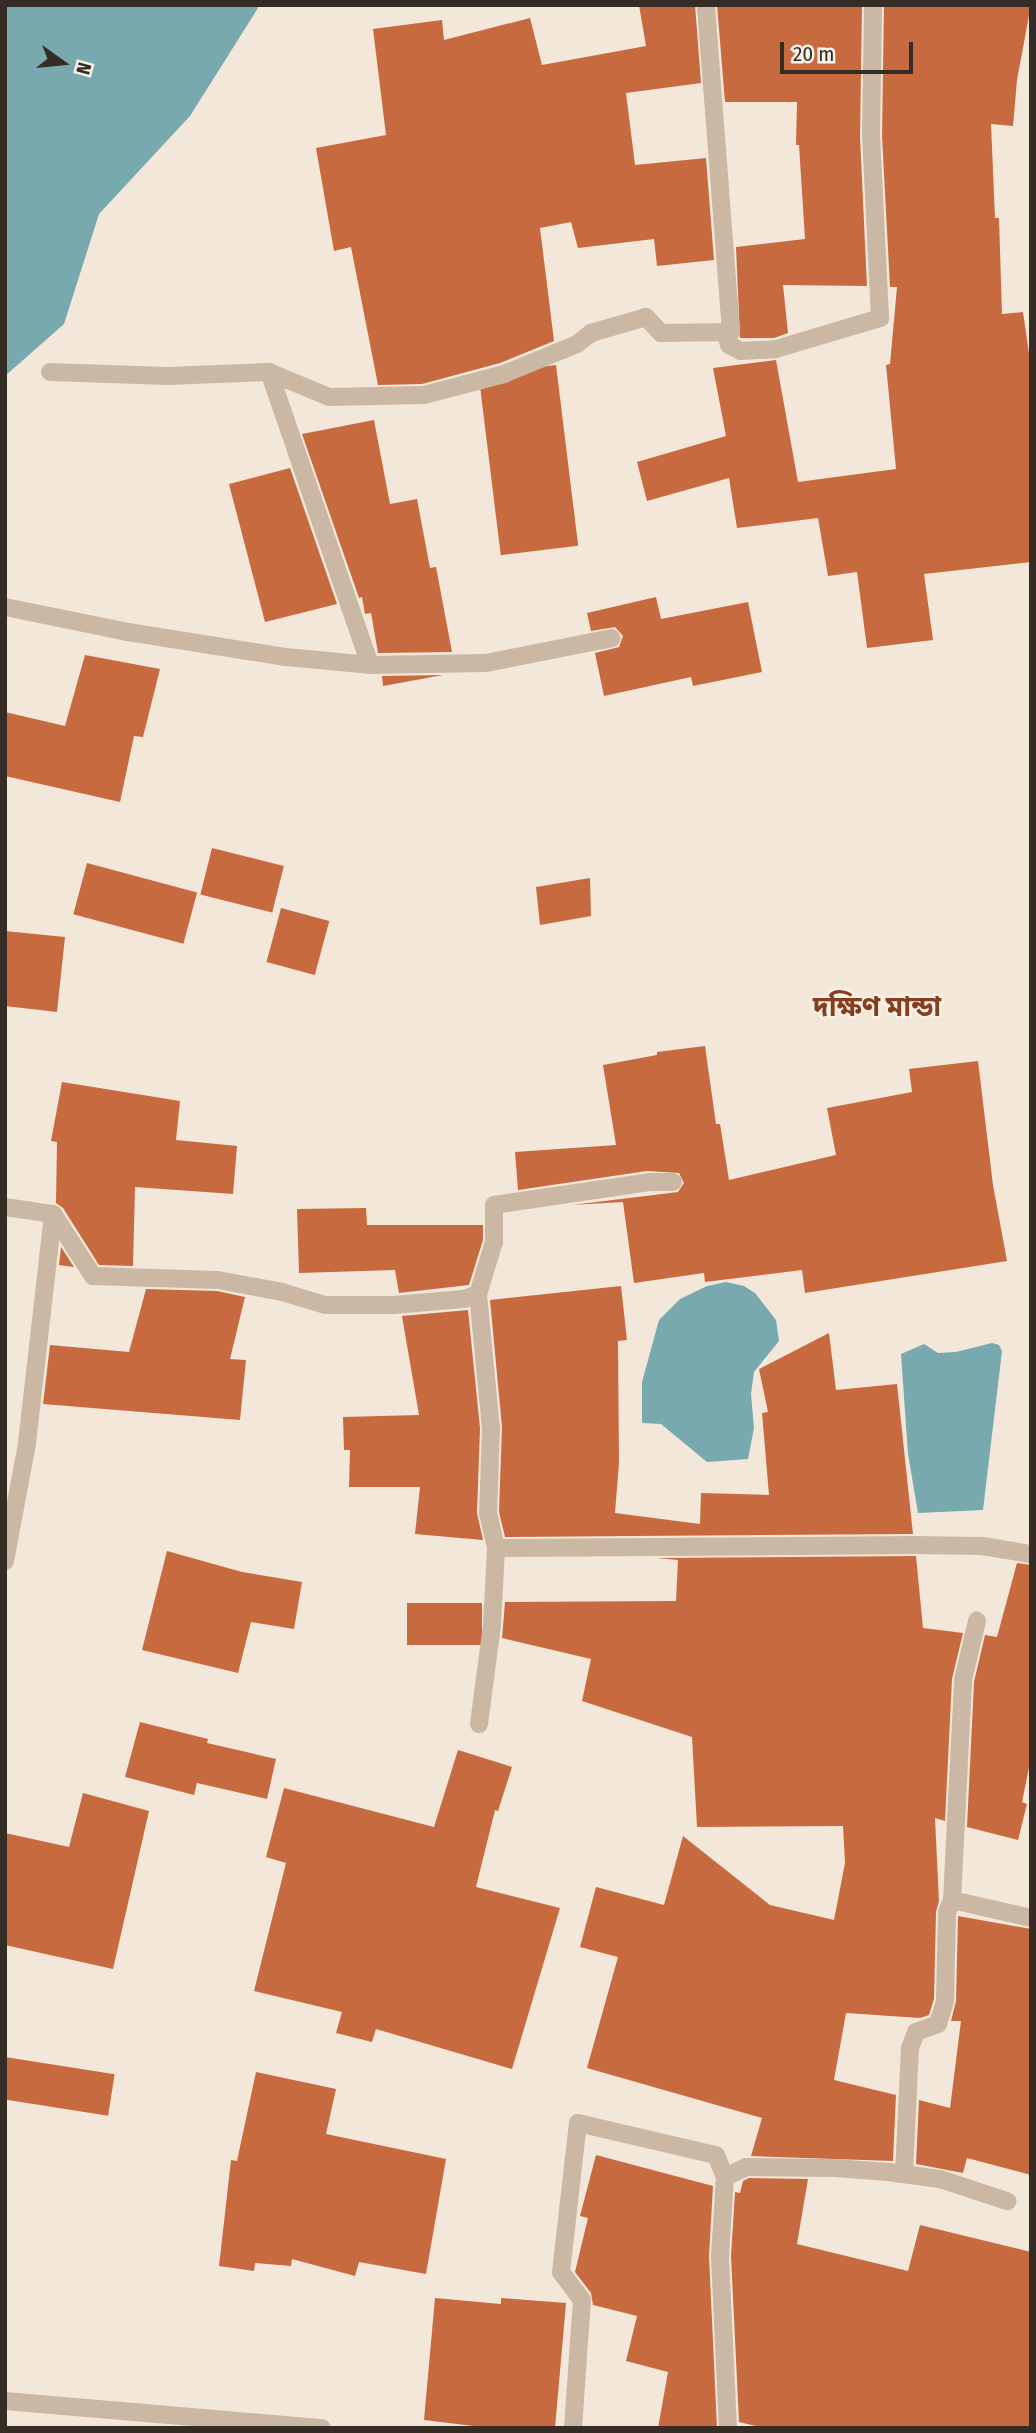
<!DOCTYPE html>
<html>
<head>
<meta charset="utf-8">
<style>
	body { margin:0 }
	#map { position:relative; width:1036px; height:2433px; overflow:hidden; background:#f2e7d8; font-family:"Fira Sans Condensed","Noto Sans Bengali",sans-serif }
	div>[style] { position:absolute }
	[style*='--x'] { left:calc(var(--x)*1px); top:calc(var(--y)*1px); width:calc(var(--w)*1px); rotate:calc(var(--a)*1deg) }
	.water>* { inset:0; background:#77a9af }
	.building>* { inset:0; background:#c86a40; transform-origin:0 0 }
	.minor>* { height:18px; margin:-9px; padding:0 9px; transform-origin:9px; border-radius:9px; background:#cab8a4 }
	span { translate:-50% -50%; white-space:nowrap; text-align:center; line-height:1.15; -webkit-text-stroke:5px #f9f1e5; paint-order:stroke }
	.quarter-label { font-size:28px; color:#853e1e; font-weight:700 }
	.frame { position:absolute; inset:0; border:7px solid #352c26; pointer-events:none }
	.north { position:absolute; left:28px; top:28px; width:70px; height:70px; -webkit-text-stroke:5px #f9f1e5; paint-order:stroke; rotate:105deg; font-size:19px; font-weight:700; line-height:28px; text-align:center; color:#352c26 }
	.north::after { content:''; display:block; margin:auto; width:24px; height:32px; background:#352c26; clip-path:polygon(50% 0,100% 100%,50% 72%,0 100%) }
	.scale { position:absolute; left:780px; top:42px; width:133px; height:32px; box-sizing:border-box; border:4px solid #352c26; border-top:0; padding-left:9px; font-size:21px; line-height:24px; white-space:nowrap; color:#352c26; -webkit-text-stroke:5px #f9f1e5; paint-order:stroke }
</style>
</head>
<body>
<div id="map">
	<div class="water">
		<div style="clip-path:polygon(5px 5px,258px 5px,258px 8px,190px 116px,99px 214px,64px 324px,5px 376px)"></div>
		<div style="clip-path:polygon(726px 1282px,744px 1286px,755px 1293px,776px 1320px,779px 1341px,754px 1372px,751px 1394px,754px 1428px,748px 1459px,707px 1462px,661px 1424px,642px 1423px,642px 1382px,659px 1320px,680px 1299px,707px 1286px)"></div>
		<div style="clip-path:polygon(992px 1343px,999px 1345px,1002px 1351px,983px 1510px,918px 1513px,908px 1454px,901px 1354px,924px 1344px,938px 1353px,956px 1352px)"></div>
	</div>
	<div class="building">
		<div style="clip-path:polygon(639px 5px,695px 5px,701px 83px,626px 93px,635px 165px,706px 158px,714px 260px,657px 266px,654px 239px,578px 248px,571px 222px,540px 228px,554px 341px,500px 363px,422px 384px,378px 385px,351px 247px,334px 251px,316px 148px,386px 135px,373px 29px,442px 20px,444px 40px,530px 18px,542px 65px,646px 46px)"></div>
		<div style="clip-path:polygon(717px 5px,862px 5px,860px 137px,867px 286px,783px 285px,788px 333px,774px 338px,740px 338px,736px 247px,805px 239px,799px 145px,796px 145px,797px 102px,725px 102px)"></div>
		<div style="clip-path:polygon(884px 5px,1031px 5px,1017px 80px,1013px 126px,991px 124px,995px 218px,999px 218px,1002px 314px,1023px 312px,1031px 367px,1031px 562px,924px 574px,933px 640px,867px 648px,857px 572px,828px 576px,818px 518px,737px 528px,729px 478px,647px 501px,637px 462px,726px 436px,713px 368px,776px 360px,798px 482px,896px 469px,886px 365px,890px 364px,897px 287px,890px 287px,882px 136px)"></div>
		<div style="left:556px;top:365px;width:182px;height:78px;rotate:83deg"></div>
		<div style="clip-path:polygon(374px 420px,390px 504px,417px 499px,430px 568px,436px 567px,452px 652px,378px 653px,371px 613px,365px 614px,362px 597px,359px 598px,302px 434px)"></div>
		<div style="clip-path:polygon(290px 468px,337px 604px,265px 622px,229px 484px)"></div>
		<div style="clip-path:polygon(656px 597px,661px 619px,748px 602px,762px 672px,693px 686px,691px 677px,604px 696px,595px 653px,619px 647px,623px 636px,615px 627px,591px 631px,587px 613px)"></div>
		<div style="clip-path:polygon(85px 655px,160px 669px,143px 737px,134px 736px,120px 802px,5px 776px,5px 712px,65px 726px)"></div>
		<div style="clip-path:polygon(443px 675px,383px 686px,382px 676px)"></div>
		<div style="left:212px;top:848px;width:74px;height:48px;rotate:14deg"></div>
		<div style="left:87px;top:863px;width:114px;height:53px;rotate:15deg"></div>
		<div style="clip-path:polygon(590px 878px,591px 916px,540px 925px,536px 887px)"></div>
		<div style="left:281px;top:908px;width:50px;height:56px;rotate:15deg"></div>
		<div style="clip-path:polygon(5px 931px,65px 937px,57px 1012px,5px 1006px)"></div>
		<div style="clip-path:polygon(705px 1046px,716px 1124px,720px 1124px,729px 1180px,836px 1155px,827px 1108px,912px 1092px,909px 1069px,978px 1061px,993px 1185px,1007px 1261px,805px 1293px,802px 1270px,705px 1282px,704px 1273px,634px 1283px,623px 1202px,572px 1205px,678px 1192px,684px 1183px,679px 1173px,647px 1171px,518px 1190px,515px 1152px,616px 1145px,603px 1065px,657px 1055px,657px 1052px)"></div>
		<div style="clip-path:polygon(62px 1082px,180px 1101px,176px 1140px,237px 1146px,233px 1194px,135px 1187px,133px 1266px,99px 1265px,63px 1208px,56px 1203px,57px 1142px,51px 1141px)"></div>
		<div style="clip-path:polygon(366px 1208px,367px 1225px,483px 1225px,483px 1240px,469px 1285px,399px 1293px,395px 1270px,299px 1273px,297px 1209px)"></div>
		<div style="clip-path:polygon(61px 1247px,74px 1267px,59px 1265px)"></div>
		<div style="clip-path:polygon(621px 1286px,627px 1340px,618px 1341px,619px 1463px,615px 1513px,700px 1524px,701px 1493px,769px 1495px,762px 1413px,768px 1412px,759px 1369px,829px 1333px,836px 1390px,897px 1384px,913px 1534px,505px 1537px,499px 1512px,502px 1427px,490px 1300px)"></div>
		<div style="clip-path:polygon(146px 1289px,217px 1291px,245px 1297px,230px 1359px,246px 1360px,240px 1420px,43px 1404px,50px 1345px,129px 1352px)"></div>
		<div style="clip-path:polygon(468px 1310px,480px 1428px,477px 1513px,483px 1540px,415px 1534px,420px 1487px,349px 1487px,350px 1450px,344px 1450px,343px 1417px,419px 1415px,402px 1316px)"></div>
		<div style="clip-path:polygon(167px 1551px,242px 1572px,302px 1582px,294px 1629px,251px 1622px,238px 1673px,142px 1650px)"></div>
		<div style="clip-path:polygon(916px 1556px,923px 1628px,963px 1633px,952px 1679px,945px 1821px,935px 1818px,939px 1901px,936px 1912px,934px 1999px,929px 2015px,920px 2018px,846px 2013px,834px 2080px,896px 2095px,893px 2161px,751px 2156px,762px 2118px,587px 2068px,618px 1957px,580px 1947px,596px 1887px,664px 1905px,683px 1836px,770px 1905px,834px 1920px,845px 1863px,843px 1826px,697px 1827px,692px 1737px,582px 1701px,591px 1659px,502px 1638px,505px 1602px,676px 1601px,678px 1560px,657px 1558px)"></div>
		<div style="clip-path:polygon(1017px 1563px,1031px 1565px,1031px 1758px,1022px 1802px,1027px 1804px,1018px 1840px,967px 1827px,974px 1682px,985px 1635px,997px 1637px)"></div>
		<div style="left:407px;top:1603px;width:75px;height:42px"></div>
		<div style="clip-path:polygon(140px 1722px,208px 1739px,207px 1743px,276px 1759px,267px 1799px,197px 1783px,194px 1795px,125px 1777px)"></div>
		<div style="clip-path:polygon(458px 1750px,512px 1767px,498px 1811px,495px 1810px,476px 1887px,560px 1908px,512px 2069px,376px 2029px,372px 2042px,336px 2033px,342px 2012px,254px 1991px,286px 1863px,266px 1857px,284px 1788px,434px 1827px)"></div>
		<div style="clip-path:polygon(83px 1793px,149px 1811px,113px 1969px,5px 1945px,5px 1833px,69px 1847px)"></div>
		<div style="clip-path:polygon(958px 1916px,1031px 1929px,1031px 2175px,967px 2158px,963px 2173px,916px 2164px,919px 2100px,950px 2108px,961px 2021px,951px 2021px,956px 2001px)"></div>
		<div style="left:5px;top:2057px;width:111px;height:42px;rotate:9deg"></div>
		<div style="clip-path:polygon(256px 2072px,336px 2089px,326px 2134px,446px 2159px,426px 2274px,359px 2262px,355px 2276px,292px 2259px,291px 2266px,255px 2263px,254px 2271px,219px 2266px,231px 2160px,237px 2161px)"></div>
		<div style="clip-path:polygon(596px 2155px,713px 2186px,709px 2256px,717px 2428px,658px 2428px,668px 2372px,626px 2361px,637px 2316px,593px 2305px,591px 2293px,575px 2272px,588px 2218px,580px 2216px)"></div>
		<div style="clip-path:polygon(749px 2178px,808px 2179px,797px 2244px,908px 2271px,920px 2225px,1031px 2252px,1031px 2428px,764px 2428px,739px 2422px,731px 2256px,735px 2192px,740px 2193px,743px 2181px)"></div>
		<div style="clip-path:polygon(435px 2298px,501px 2304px,501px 2298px,566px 2303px,555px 2428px,490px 2428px,424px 2420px)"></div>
	</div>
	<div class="minor">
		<div style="--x:726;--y:334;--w:11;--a:75"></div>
		<div style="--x:729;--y:345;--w:13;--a:27"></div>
		<div style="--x:741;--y:351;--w:35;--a:-3"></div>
		<div style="--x:776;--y:349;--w:109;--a:-16.6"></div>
		<div style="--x:880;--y:318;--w:182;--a:-92.8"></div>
		<div style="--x:871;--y:136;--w:131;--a:-89.1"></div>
		<div style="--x:269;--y:372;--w:65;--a:22.6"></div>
		<div style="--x:329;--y:397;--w:95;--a:-1.2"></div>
		<div style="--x:424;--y:395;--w:83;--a:-14.7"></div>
		<div style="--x:504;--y:374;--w:79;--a:-22.3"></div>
		<div style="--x:577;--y:344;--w:18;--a:-38"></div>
		<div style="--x:591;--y:333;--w:57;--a:-16.2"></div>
		<div style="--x:646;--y:317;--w:22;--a:47"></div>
		<div style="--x:661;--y:333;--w:70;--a:-0.8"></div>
		<div style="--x:731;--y:332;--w:328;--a:-94.4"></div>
		<div style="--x:5;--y:607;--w:126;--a:11.5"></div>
		<div style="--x:128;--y:632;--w:160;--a:9"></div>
		<div style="--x:286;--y:657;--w:84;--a:5.4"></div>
		<div style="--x:370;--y:665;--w:310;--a:-109"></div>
		<div style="--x:269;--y:372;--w:102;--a:177.8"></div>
		<div style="--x:167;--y:376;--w:117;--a:-178"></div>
		<div style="--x:370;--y:665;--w:116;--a:-1"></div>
		<div style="--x:486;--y:663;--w:128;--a:-11.2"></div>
		<div style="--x:5;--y:1207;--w:49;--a:8.3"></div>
		<div style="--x:53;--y:1214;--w:74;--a:57.2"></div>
		<div style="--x:93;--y:1276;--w:125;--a:1.8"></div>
		<div style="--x:218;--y:1280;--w:65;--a:10.6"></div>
		<div style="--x:282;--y:1292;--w:45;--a:16.8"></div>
		<div style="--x:325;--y:1305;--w:68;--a:0"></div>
		<div style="--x:393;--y:1305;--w:71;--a:-4.8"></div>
		<div style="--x:464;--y:1299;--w:15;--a:-20"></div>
		<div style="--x:478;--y:1294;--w:135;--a:84.5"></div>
		<div style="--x:491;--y:1428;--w:85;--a:92"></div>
		<div style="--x:488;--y:1513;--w:36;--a:77"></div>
		<div style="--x:496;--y:1548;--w:419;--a:-0.4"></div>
		<div style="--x:915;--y:1545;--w:67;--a:0.9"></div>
		<div style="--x:982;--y:1546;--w:50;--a:9.3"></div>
		<div style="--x:478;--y:1294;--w:54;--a:-72.9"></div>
		<div style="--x:494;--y:1242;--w:37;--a:-90"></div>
		<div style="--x:494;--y:1205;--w:157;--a:-8.4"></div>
		<div style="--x:649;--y:1182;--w:24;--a:0"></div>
		<div style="--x:5;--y:1561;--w:120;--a:-79.4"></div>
		<div style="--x:27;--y:1443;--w:230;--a:-83.5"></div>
		<div style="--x:479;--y:1724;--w:100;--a:-82.5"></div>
		<div style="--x:492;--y:1625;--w:77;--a:-87"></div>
		<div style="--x:952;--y:1900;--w:220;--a:-87.1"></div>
		<div style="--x:963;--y:1680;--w:61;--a:-76.7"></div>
		<div style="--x:904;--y:2174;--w:126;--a:-87.3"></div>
		<div style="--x:910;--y:2048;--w:17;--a:-69"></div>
		<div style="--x:916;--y:2032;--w:23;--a:-20"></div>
		<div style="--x:938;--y:2024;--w:24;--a:-73"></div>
		<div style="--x:945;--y:2001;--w:89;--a:-88.7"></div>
		<div style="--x:947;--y:1912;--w:13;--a:-67"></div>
		<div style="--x:952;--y:1900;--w:81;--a:12.8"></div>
		<div style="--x:5;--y:2401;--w:318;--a:4.9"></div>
		<div style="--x:573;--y:2428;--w:128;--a:-86"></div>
		<div style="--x:582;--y:2300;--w:35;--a:-127"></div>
		<div style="--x:561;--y:2272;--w:150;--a:-83.5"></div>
		<div style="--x:578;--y:2123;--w:142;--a:13.1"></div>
		<div style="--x:716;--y:2155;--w:24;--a:68"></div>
		<div style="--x:728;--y:2428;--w:172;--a:-92.7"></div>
		<div style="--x:720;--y:2256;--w:79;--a:-86.4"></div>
		<div style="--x:725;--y:2177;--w:23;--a:-25"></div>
		<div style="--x:746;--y:2167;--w:89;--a:0.6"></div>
		<div style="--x:835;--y:2168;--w:53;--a:4.3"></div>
		<div style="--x:888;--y:2172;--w:52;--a:7.7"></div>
		<div style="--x:940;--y:2179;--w:71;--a:18.2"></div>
	</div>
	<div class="quarter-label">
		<span style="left:877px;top:1007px">দক্ষিণ মান্ডা</span>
	</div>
	<div class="frame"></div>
	<div class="north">N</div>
	<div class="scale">20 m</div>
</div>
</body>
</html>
